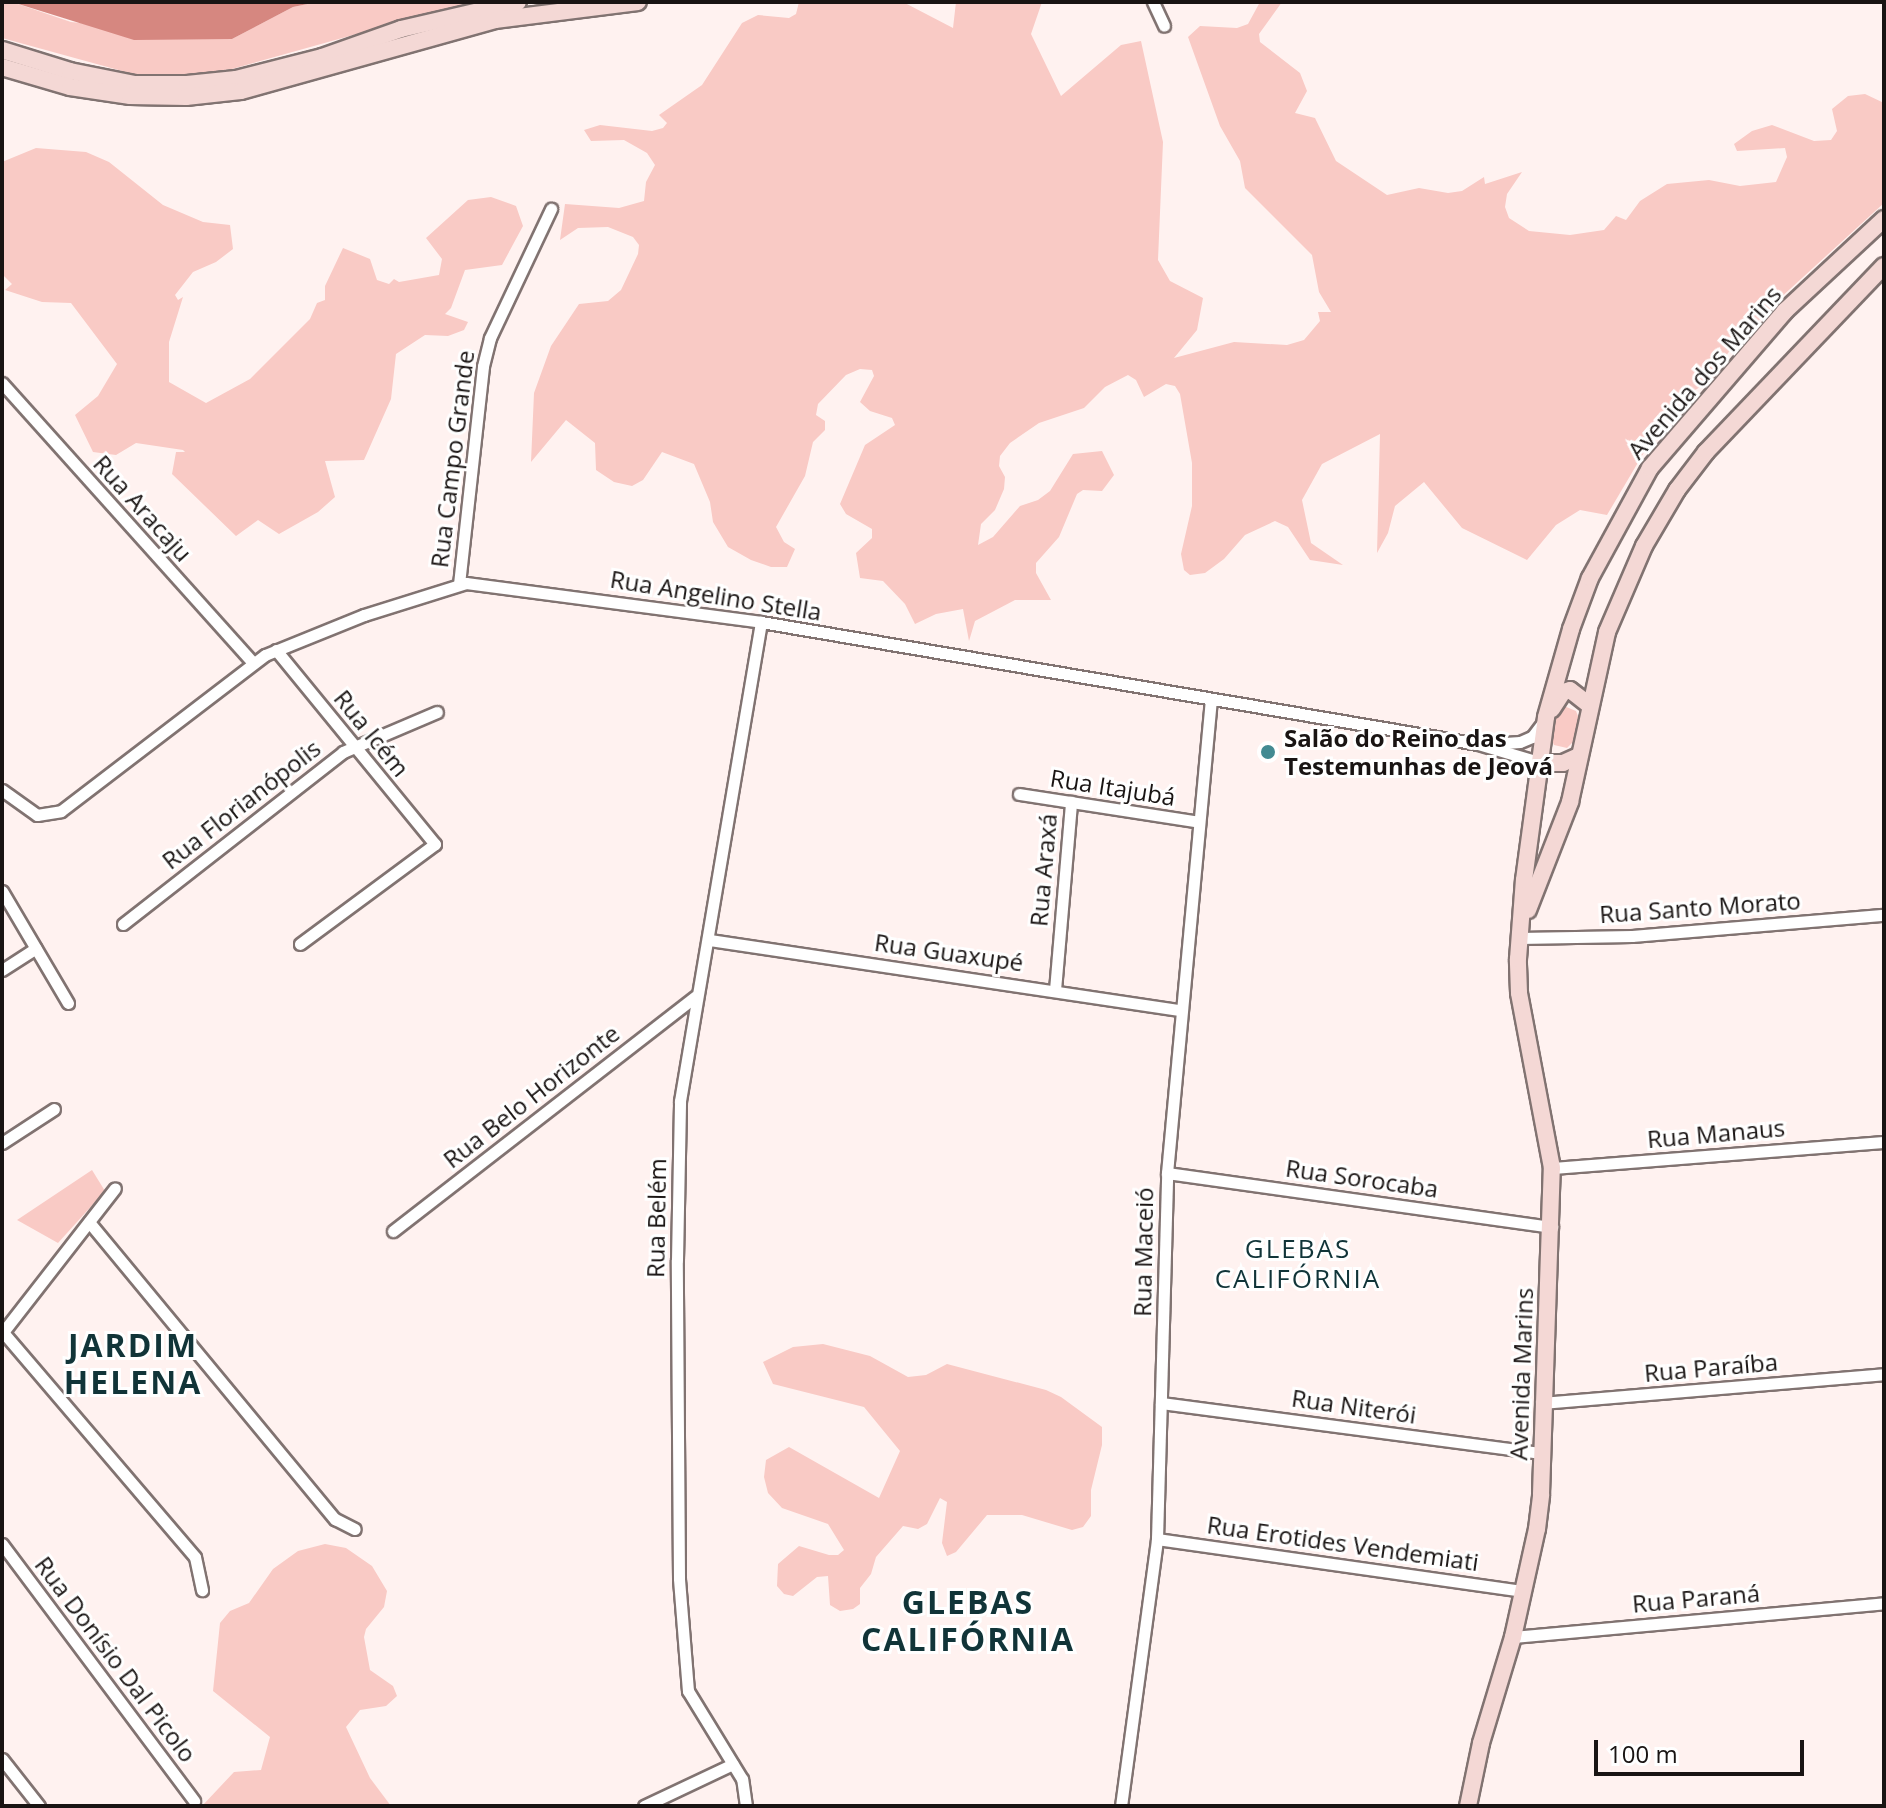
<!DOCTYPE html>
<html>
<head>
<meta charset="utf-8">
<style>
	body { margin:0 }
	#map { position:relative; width:1886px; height:1808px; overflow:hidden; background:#fff2f0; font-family:"Open Sans",sans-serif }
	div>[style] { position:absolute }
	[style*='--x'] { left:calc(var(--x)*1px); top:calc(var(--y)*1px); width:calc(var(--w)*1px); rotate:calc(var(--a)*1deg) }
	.green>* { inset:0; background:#f9cac5 }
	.water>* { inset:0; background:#d68780 }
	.roads { filter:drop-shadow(2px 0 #817371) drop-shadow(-2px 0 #817371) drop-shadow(0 2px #817371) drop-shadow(0 -2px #817371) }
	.street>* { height:11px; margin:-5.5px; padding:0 5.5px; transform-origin:5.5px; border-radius:5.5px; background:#fff }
	.secondary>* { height:16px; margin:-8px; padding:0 8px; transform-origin:8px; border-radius:8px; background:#f4d8d5 }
	.dots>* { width:22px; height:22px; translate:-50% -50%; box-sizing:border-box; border:4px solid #fff; border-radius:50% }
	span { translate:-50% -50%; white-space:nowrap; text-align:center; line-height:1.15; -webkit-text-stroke:6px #fff; paint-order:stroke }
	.street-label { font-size:24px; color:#191413 }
	.poi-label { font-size:24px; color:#191413; font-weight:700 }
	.left { translate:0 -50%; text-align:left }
	.neighbourhood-label { font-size:26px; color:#113438; letter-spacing:2px }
	.district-label { font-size:32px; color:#113438; font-weight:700; letter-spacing:2px }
	.frame { position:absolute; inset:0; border:4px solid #191413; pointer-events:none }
	.scale { position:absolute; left:1594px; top:1740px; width:210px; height:36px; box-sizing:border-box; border:4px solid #191413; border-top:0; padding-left:10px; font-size:24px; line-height:28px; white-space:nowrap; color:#191413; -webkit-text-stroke:6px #fff; paint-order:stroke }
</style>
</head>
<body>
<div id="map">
	<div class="green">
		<div style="clip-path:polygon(2px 2px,12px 2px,71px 22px,232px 39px,293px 7px,316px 2px,471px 2px,232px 69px,184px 75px,133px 74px,2px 38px)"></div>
		<div style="clip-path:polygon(799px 2px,903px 2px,953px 28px,956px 2px,1042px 2px,1031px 34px,1061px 96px,1121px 45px,1141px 41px,1163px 142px,1158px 260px,1170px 281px,1203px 298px,1197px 330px,1174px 358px,1234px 342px,1287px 345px,1304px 340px,1320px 321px,1318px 312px,1331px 312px,1319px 292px,1312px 255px,1245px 188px,1240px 161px,1220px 126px,1188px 37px,1200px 26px,1237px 28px,1248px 24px,1260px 2px,1282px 2px,1259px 34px,1260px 42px,1300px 73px,1307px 91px,1295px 113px,1315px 118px,1336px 161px,1387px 195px,1419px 188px,1448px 193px,1462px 191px,1484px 177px,1485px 184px,1522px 172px,1507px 194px,1505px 207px,1509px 218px,1529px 231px,1570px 235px,1604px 230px,1616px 216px,1626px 220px,1640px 201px,1667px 184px,1709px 180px,1740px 186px,1776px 182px,1787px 157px,1785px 148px,1737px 151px,1734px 144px,1752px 131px,1772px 125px,1814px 141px,1831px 140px,1837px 131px,1832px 109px,1848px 96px,1865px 94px,1884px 103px,1884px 203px,1778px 300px,1728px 353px,1714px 378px,1672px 405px,1607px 515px,1580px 510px,1556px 525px,1527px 560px,1462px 528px,1424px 482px,1395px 506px,1388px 533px,1377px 553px,1380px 434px,1322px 464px,1302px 500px,1311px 543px,1343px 565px,1310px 560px,1288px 527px,1275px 521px,1245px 535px,1224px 559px,1205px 573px,1190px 575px,1184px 570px,1181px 554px,1192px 506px,1192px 463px,1180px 394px,1175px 386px,1166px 384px,1144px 397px,1136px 380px,1128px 375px,1105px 387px,1084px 408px,1039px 423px,1010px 443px,1000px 456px,999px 466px,1005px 477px,1004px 489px,995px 510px,981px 524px,978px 545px,993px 537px,1020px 506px,1038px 500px,1050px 491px,1073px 454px,1102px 451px,1114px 475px,1102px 491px,1083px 490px,1077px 494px,1059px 537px,1036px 563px,1036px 573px,1051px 600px,1015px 600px,975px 621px,969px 641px,963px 609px,936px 614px,915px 624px,905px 604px,883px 581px,860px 578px,856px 553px,872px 538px,872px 529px,846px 514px,840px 504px,865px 445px,895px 425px,892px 418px,870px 411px,860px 402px,874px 376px,872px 370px,860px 369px,846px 375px,818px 404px,816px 415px,825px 421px,825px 430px,813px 442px,805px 476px,776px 527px,784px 542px,795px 549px,787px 567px,771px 567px,751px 560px,728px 547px,713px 522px,710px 502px,694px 464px,662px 452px,643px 480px,632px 486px,614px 482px,596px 470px,595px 443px,566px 420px,531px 462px,534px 393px,551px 346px,579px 304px,608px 301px,621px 290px,638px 254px,639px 245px,633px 237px,608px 227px,578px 228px,560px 240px,565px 204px,619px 208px,644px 201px,646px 182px,655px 165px,647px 153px,624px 140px,591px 141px,584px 130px,600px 125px,652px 131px,663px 128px,667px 123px,659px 115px,702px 85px,742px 23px,758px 15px,789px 18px,796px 14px)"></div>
		<div style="clip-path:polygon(36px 148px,86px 152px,109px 162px,163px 205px,203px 222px,230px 225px,233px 249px,216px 262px,193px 272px,175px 295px,178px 300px,183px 297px,169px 342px,169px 382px,206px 403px,250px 379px,310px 319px,317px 303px,325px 300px,325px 286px,343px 248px,370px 259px,377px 280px,389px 284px,394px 279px,399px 282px,439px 275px,442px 259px,426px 238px,468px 200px,491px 197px,516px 206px,523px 226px,502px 265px,465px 270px,451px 308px,445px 314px,468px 322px,464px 330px,448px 336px,425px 335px,396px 354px,391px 399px,364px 460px,325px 461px,335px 497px,318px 512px,279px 534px,258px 520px,236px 536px,172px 474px,176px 452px,185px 452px,183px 450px,136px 443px,116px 455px,93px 452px,75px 415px,98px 396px,117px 364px,71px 303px,42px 302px,5px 290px,12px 284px,2px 274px,2px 162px)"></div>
		<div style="clip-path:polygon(1564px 706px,1576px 711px,1579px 719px,1576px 739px,1567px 748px,1554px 745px,1551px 738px,1552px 723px)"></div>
		<div style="clip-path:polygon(92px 1170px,105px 1191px,58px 1243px,17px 1220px)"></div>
		<div style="clip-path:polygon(823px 1344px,870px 1356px,908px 1377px,926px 1375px,947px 1364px,1046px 1390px,1061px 1397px,1102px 1427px,1102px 1445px,1091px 1490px,1091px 1516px,1083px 1527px,1072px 1530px,1022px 1515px,987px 1515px,956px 1552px,947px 1556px,942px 1543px,947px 1502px,940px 1498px,927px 1524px,918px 1529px,903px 1526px,876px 1557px,871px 1574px,860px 1588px,860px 1604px,853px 1609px,840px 1611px,830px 1605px,828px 1576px,817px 1577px,793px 1596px,784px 1594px,777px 1586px,778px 1564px,799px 1546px,829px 1555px,838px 1555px,844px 1550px,828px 1524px,782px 1508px,768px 1493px,764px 1477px,766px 1460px,789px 1447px,879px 1498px,900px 1451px,864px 1407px,773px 1384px,763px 1362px,793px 1347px)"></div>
		<div style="clip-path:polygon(325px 1544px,346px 1548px,372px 1566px,387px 1591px,384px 1607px,366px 1629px,364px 1637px,370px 1670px,393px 1686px,397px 1696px,386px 1706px,360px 1710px,346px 1727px,370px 1778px,391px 1806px,202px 1806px,234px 1772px,261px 1770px,270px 1737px,213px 1691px,220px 1623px,230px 1611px,249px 1603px,273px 1569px,298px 1551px)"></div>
	</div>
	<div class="water">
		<div style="clip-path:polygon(12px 2px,317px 2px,293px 7px,232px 39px,134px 40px)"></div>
	</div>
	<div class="roads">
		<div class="street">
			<div style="--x:1153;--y:2;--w:26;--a:65"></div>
			<div style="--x:2;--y:383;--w:375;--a:48.1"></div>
			<div style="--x:459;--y:584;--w:219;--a:-83.7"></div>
			<div style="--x:483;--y:366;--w:29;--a:-76"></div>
			<div style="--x:490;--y:338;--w:143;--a:-64.7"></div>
			<div style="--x:276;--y:650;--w:251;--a:50.7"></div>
			<div style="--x:435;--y:844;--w:168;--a:143.5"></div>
			<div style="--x:1490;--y:744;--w:30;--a:-4"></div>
			<div style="--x:1520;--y:742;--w:13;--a:-23"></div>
			<div style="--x:1532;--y:737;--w:20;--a:-53"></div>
			<div style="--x:2;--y:790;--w:43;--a:35.5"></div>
			<div style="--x:37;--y:815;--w:24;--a:-9"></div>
			<div style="--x:61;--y:811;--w:257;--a:-37.4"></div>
			<div style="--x:265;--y:655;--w:107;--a:-22"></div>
			<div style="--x:364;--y:615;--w:107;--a:-17.4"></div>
			<div style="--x:466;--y:583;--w:298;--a:7.5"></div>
			<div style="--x:761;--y:622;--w:727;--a:9.66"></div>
			<div style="--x:1478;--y:744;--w:67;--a:16.5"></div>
			<div style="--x:1019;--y:794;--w:182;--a:8.8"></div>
			<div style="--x:2;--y:891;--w:130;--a:59.5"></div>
			<div style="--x:123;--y:924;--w:279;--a:-38"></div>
			<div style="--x:343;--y:752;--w:102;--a:-23.1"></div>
			<div style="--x:1519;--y:938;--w:113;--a:-1"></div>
			<div style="--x:1632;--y:936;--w:253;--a:-4.8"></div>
			<div style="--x:710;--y:940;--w:476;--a:8.5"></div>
			<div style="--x:2;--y:970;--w:40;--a:-32.9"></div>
			<div style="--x:1055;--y:990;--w:189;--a:-85.1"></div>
			<div style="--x:2;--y:1143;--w:62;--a:-33.2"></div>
			<div style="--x:1552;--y:1168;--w:333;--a:-4.5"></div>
			<div style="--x:1167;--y:1173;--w:389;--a:8"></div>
			<div style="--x:89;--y:1222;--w:386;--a:50.4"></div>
			<div style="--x:335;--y:1519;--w:22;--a:27"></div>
			<div style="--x:393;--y:1231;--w:383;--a:-37.8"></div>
			<div style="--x:2;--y:1331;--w:297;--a:49.5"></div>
			<div style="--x:195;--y:1557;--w:34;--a:78"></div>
			<div style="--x:3;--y:1332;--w:182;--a:-52.1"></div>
			<div style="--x:1161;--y:1403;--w:384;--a:7.5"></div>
			<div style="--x:1541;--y:1403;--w:344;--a:-4.8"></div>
			<div style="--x:1157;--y:1539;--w:370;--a:8.1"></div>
			<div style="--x:2;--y:1544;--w:321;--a:53.2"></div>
			<div style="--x:1513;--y:1637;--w:373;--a:-5.2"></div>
			<div style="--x:2;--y:1759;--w:60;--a:51.8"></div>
			<div style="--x:644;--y:1806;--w:98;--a:-25.3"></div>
			<div style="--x:746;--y:1806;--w:27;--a:-98"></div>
			<div style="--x:742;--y:1779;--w:103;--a:-121.5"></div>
			<div style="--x:688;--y:1691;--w:113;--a:-94.6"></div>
			<div style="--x:679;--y:1578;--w:318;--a:-90.4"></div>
			<div style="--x:677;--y:1260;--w:159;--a:-88.9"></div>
			<div style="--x:680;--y:1101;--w:486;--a:-80.4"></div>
			<div style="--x:1121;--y:1806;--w:269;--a:-82.3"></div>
			<div style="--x:1157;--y:1539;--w:366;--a:-88.4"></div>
			<div style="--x:1167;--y:1173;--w:476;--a:-84.7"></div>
		</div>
		<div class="secondary">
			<div style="--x:2;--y:50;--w:71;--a:17.2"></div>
			<div style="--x:70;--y:71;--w:65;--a:11.5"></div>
			<div style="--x:134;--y:84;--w:53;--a:0"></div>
			<div style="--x:187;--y:84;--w:49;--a:-5.8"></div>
			<div style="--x:236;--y:79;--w:89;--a:-14.3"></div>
			<div style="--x:322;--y:57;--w:84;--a:-19.5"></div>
			<div style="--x:401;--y:29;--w:120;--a:-13"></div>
			<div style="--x:2;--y:67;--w:71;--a:16.4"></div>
			<div style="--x:70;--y:87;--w:61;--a:8.5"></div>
			<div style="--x:130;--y:96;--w:56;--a:1"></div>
			<div style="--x:186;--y:97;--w:55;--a:-6.2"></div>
			<div style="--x:241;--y:91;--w:264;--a:-15.6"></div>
			<div style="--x:495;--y:20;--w:144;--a:-7.2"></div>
			<div style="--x:1552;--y:709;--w:20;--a:-57"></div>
			<div style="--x:1563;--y:692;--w:7;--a:-16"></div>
			<div style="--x:1570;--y:690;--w:23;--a:38"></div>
			<div style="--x:1542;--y:763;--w:21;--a:0"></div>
			<div style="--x:1563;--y:763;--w:17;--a:-24"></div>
			<div style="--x:1528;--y:910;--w:116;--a:-68.7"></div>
			<div style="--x:1570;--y:802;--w:174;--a:-77.7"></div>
			<div style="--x:1607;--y:632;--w:94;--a:-66.7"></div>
			<div style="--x:1644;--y:546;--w:65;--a:-59.5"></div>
			<div style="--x:1677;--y:490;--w:48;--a:-52.7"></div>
			<div style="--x:1706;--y:452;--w:257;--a:-46.3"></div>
			<div style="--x:1468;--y:1806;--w:64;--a:-78.3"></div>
			<div style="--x:1481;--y:1743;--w:111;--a:-73.2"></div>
			<div style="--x:1513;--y:1637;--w:111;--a:-77.5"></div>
			<div style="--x:1537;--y:1529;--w:35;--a:-83"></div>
			<div style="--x:1541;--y:1494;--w:326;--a:-88.1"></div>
			<div style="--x:1552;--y:1168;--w:178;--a:-100.7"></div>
			<div style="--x:1519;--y:993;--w:34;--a:-92"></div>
			<div style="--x:1518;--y:959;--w:79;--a:-85.7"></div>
			<div style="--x:1524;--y:880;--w:164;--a:-82.3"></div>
			<div style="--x:1546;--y:717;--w:91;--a:-74.1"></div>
			<div style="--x:1571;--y:629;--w:54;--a:-69.6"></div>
			<div style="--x:1590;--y:578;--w:125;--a:-61.4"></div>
			<div style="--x:1650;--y:468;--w:207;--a:-49.3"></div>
			<div style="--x:1785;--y:311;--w:135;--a:-42.9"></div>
		</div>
	</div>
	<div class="dots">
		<div style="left:1268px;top:752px;background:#438a92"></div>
	</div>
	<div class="street-label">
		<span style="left:1704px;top:372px;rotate:-49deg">Avenida dos Marins</span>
		<span style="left:452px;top:459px;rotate:-83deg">Rua Campo Grande</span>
		<span style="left:143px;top:508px;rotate:48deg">Rua Aracaju</span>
		<span style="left:716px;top:595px;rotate:9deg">Rua Angelino Stella</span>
		<span style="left:372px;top:733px;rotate:51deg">Rua Icém</span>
		<span style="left:1113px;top:787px;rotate:9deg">Rua Itajubá</span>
		<span style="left:241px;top:804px;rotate:-38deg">Rua Florianópolis</span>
		<span style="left:1043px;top:870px;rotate:-85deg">Rua Araxá</span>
		<span style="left:1700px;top:907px;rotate:-4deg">Rua Santo Morato</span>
		<span style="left:949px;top:952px;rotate:8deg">Rua Guaxupé</span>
		<span style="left:531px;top:1096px;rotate:-38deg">Rua Belo Horizonte</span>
		<span style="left:1716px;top:1133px;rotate:-5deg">Rua Manaus</span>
		<span style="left:1362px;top:1178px;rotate:8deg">Rua Sorocaba</span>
		<span style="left:656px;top:1218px;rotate:-89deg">Rua Belém</span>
		<span style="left:1143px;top:1252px;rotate:-89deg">Rua Maceió</span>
		<span style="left:1711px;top:1367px;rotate:-5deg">Rua Paraíba</span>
		<span style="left:1521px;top:1374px;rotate:-88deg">Avenida Marins</span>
		<span style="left:1354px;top:1406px;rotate:8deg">Rua Niterói</span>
		<span style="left:1343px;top:1543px;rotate:8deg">Rua Erotides Vendemiati</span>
		<span style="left:1696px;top:1598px;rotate:-5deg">Rua Paraná</span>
		<span style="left:116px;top:1659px;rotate:53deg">Rua Donísio Dal Picolo</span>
	</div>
	<div class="poi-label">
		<span class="left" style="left:1284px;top:752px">Salão do Reino das<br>Testemunhas de Jeová</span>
	</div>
	<div class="neighbourhood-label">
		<span style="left:1298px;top:1264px">GLEBAS<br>CALIFÓRNIA</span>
	</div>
	<div class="district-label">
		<span style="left:133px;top:1364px">JARDIM<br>HELENA</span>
		<span style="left:968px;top:1621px">GLEBAS<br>CALIFÓRNIA</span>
	</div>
	<div class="frame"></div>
	<div class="scale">100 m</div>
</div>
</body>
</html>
